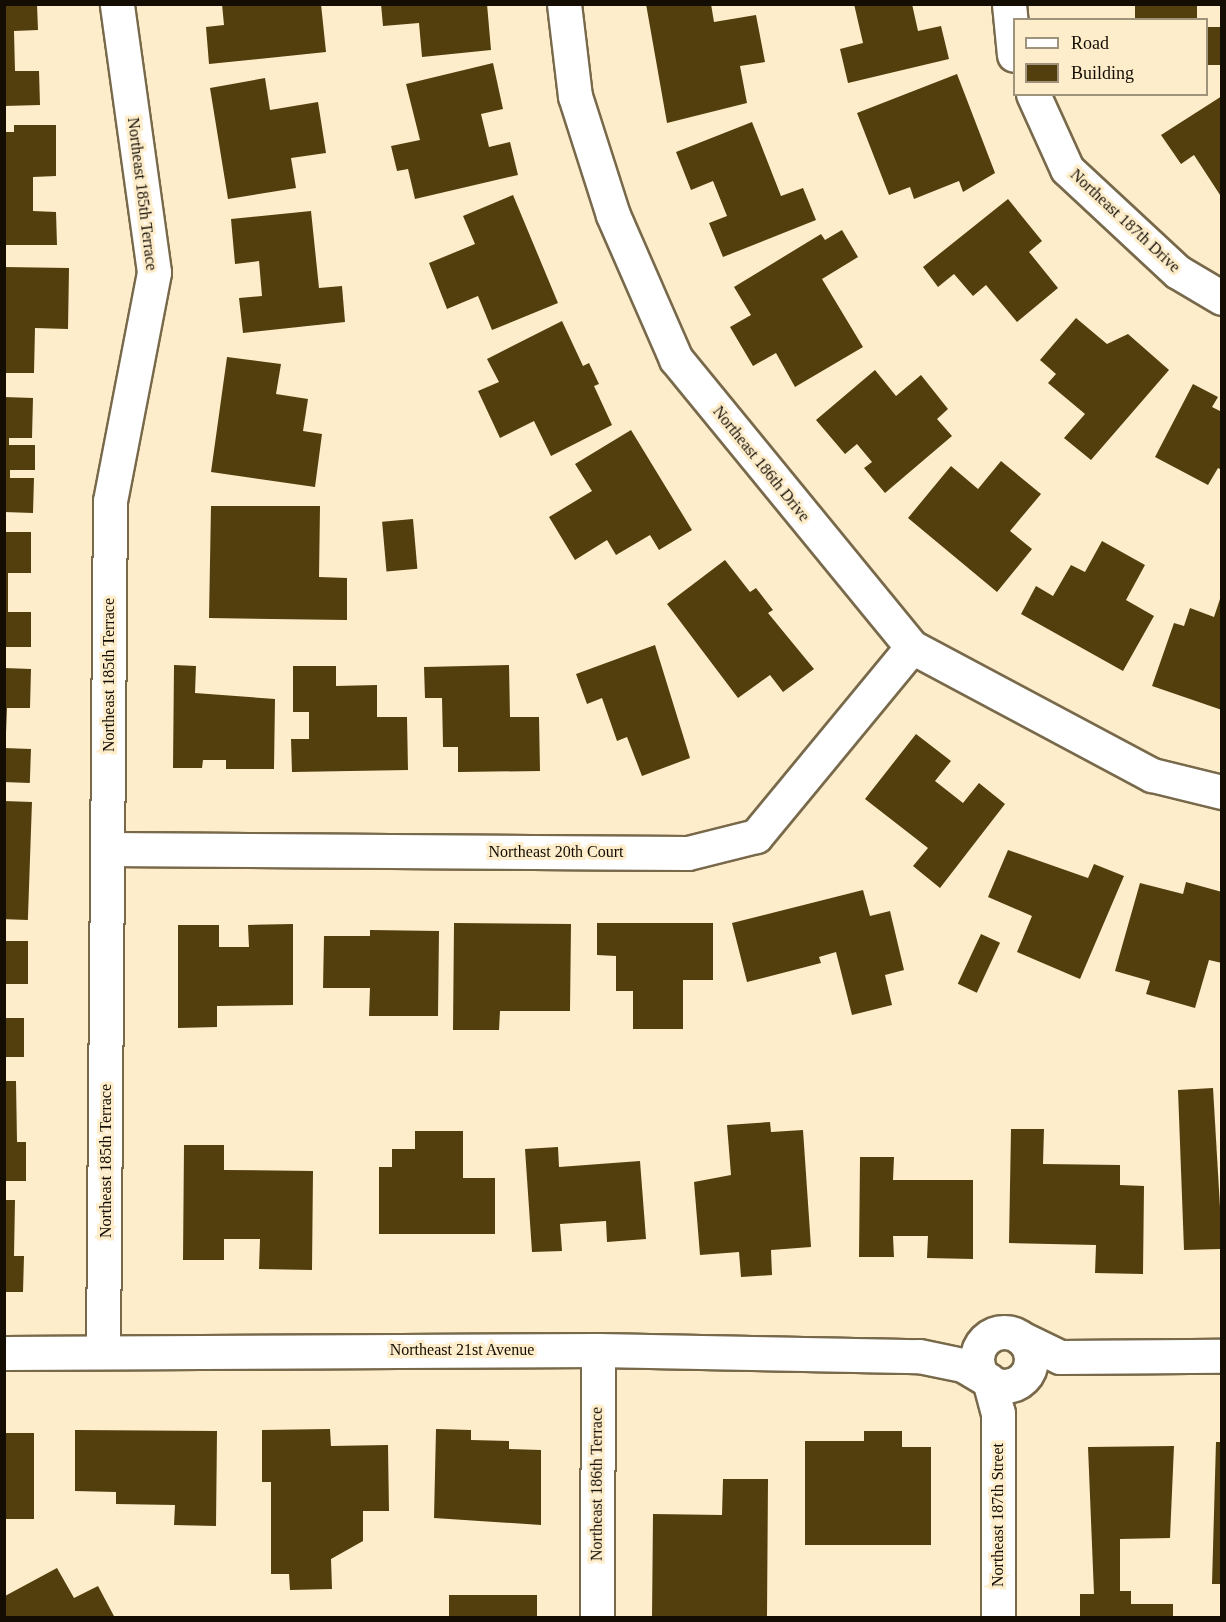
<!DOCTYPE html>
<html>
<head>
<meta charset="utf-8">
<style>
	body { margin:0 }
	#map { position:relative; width:1226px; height:1622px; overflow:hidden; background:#feedcb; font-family:"Times New Roman",serif }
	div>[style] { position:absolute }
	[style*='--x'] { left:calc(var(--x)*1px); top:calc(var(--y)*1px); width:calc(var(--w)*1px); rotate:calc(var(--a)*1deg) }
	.building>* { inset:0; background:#533e0d; transform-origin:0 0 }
	.roads { filter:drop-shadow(2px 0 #78694b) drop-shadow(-2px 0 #78694b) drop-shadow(0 2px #78694b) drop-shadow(0 -2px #78694b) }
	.minor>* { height:33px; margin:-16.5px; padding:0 16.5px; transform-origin:16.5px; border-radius:16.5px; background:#fff }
	.minor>.ring { margin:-16.5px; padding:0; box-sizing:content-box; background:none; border:33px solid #fff; border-radius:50% }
	span { translate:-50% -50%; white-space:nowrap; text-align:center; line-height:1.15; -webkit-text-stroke:6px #feedcb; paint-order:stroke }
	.street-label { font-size:16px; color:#130d03 }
	.frame { position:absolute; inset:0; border:6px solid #130d03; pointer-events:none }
	.legend { position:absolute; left:1013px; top:18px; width:195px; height:78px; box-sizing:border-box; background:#feedcb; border:2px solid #a0937b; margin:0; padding:8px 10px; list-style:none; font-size:18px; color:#130d03 }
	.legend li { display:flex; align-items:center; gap:12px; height:30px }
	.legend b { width:30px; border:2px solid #a0937b }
</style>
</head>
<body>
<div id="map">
	<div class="building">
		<div style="clip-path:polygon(4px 4px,37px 4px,38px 30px,14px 31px,15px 71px,39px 71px,40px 105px,4px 106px)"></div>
		<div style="clip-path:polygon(222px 4px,321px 4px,326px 52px,209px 64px,206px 27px,224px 25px)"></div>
		<div style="clip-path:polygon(381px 4px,487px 4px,491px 50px,422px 57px,419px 23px,383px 26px)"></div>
		<div style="clip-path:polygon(646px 4px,711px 4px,714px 22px,756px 15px,765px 62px,740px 66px,747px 103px,667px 123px)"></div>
		<div style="clip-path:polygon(854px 4px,912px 4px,918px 31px,941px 26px,949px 59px,848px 83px,840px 49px,863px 43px)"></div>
		<div style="left:1135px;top:4px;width:62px;height:16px"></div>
		<div style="left:1206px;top:27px;width:16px;height:38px"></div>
		<div style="clip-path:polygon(493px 63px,503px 109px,481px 114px,489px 147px,510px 142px,518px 175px,415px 199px,408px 169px,397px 171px,391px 146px,420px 140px,406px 84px)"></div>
		<div style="clip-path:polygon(957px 74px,995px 173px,963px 192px,959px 181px,914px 199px,910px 187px,889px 195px,857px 113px)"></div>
		<div style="clip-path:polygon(265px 78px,270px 110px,318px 102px,326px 153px,291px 158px,296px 188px,228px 199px,210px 88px)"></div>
		<div style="clip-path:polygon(1222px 96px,1222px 198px,1194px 155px,1181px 164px,1161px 135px)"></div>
		<div style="clip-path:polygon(752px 122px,781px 196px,803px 188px,816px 220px,723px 257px,709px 223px,727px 216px,713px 181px,691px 190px,676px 152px)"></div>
		<div style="clip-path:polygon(14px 125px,56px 125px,56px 176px,33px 177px,33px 211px,56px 212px,57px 245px,4px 245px,4px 132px,14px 132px)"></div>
		<div style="clip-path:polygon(513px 195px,558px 303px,492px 330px,478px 296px,447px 309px,429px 263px,475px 244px,463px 216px)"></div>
		<div style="clip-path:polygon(1008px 199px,1042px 241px,1029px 252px,1058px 288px,1017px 322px,986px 285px,973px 296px,954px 274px,938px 287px,923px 267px)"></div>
		<div style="clip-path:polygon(311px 211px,319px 288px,342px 286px,345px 322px,243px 333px,239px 298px,262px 296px,259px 261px,235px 264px,231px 219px)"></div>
		<div style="clip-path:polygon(842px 230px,858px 257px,822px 279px,863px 347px,795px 387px,776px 353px,753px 366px,730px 327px,751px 315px,734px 287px,821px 234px,825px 240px)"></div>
		<div style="clip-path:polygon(4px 267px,69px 268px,68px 329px,35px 328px,34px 373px,4px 373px)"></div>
		<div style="clip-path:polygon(1076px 318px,1107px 344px,1128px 334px,1169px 370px,1091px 460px,1064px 438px,1085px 414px,1048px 383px,1056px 374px,1040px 360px)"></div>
		<div style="clip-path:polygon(562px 321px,583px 366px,589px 363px,599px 384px,594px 386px,612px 425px,551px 456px,534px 421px,500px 438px,478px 391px,499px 382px,487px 359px)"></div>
		<div style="clip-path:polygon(227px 357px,281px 364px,276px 394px,308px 399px,303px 431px,322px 434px,315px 487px,211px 472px)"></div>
		<div style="clip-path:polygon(875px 370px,896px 396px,921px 375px,948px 409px,937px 419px,952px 436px,885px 493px,864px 468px,872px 462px,857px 444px,845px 454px,816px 420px)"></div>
		<div style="clip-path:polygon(1193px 384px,1218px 397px,1212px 407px,1222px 412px,1222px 470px,1218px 468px,1208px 485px,1155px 457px)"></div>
		<div style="clip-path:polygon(4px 397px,33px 398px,32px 438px,9px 438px,9px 445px,35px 445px,35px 470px,10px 470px,10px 478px,34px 478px,33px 513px,4px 512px)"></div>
		<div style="clip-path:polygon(631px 430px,692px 530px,659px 550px,650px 535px,616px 555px,607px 540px,575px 560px,549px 517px,592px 491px,575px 464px)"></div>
		<div style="clip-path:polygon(1001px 461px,1041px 494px,1010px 531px,1032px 549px,997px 592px,908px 518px,951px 466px,978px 489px)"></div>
		<div style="clip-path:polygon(211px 506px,320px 506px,319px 577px,347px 578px,347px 620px,209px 618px)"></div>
		<div style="left:413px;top:519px;width:50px;height:31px;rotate:85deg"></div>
		<div style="clip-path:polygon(4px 532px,31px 532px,31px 573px,8px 573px,8px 612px,31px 612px,31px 647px,4px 647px)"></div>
		<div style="clip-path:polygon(1102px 541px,1145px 565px,1126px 600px,1154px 616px,1123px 671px,1021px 614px,1036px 586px,1053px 596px,1071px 565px,1085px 572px)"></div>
		<div style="clip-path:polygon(725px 560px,750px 592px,756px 588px,773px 610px,768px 613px,814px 669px,783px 692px,770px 675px,738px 698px,667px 604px)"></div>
		<div style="clip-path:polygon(1221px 596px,1222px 597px,1222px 710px,1152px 686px,1174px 623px,1184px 626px,1190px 608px,1214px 617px)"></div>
		<div style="clip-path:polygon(655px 645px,690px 758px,642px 776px,627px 737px,617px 741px,602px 698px,587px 704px,576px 674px)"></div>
		<div style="clip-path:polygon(174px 665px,196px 666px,195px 693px,275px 699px,274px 769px,226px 769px,226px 760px,203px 760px,202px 768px,173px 768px)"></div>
		<div style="clip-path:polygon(509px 665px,510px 717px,539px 717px,540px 771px,458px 772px,458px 747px,443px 747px,442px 698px,425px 698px,424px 667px)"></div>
		<div style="clip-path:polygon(293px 666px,336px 666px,336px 686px,377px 685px,377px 717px,407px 717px,408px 770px,292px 772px,291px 739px,309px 739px,309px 712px,293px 712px)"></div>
		<div style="clip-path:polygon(4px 668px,31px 669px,30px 708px,7px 708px,6px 733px)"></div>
		<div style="clip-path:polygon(916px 734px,951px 761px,935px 781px,963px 803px,979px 783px,1005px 804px,940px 888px,913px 866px,928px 848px,865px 799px)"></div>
		<div style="left:4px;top:748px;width:27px;height:34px;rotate:2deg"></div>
		<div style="left:4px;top:801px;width:28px;height:118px;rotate:2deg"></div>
		<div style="clip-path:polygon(1008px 850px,1088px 878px,1094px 864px,1124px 876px,1080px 979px,1017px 952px,1032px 916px,988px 897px)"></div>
		<div style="clip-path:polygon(1186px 882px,1222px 892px,1222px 963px,1209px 960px,1195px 1008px,1146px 994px,1150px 981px,1115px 971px,1140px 883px,1183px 894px)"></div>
		<div style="clip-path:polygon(863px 890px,870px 916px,890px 911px,904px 970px,885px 975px,892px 1005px,852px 1015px,836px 952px,819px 957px,821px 963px,747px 982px,732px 923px)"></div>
		<div style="clip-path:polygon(454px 923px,571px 924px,570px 1011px,500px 1011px,499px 1030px,453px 1030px)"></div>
		<div style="clip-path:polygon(597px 923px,713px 923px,713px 980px,683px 980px,683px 1029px,633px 1029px,633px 991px,616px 991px,616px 956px,597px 955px)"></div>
		<div style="clip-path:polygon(293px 924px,293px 1005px,217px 1006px,217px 1027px,178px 1028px,178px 925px,219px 925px,219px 947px,249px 947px,248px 925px)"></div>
		<div style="clip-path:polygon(370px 930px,439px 931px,438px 1016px,369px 1016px,370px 988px,323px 988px,324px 936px,370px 936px)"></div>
		<div style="left:981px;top:934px;width:21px;height:55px;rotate:25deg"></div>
		<div style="left:4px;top:941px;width:24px;height:43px"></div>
		<div style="left:4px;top:1018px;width:20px;height:39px"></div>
		<div style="clip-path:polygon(4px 1081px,16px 1081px,17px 1142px,26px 1142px,26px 1181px,4px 1181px)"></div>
		<div style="clip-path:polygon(1213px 1088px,1222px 1241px,1220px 1249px,1184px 1250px,1178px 1090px)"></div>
		<div style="clip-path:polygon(770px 1122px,771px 1132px,803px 1130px,811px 1247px,771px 1250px,772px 1275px,741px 1277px,739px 1252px,700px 1255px,694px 1182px,731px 1175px,727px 1125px)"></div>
		<div style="clip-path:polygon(1011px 1129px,1044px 1129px,1043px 1164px,1120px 1165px,1120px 1185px,1144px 1186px,1143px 1274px,1095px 1273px,1096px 1245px,1009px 1243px)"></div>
		<div style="clip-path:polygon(415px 1131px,463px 1131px,463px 1178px,495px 1178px,495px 1234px,379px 1234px,379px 1167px,392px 1167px,392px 1149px,415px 1149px)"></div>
		<div style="clip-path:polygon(184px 1145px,224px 1145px,224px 1170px,313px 1171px,312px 1270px,259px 1269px,260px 1239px,224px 1239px,224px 1260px,183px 1260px)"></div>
		<div style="clip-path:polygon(558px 1147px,559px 1167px,640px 1161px,646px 1239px,607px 1242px,606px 1221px,560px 1224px,562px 1251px,532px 1252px,525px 1149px)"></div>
		<div style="clip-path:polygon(860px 1157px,894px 1157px,893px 1180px,973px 1180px,973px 1259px,927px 1258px,928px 1236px,893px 1236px,894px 1257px,859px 1257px)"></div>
		<div style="clip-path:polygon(4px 1200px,15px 1200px,14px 1256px,24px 1256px,23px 1292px,4px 1292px)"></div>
		<div style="clip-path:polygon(330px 1429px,331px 1446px,388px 1445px,389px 1511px,363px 1511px,363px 1541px,331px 1559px,332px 1589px,290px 1590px,289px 1574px,271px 1574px,271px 1482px,262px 1482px,262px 1430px)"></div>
		<div style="clip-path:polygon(436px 1429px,471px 1430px,471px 1440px,509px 1441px,509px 1449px,541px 1450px,541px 1525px,434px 1518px)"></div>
		<div style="clip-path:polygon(75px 1430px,217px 1431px,216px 1526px,174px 1525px,175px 1505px,116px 1504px,116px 1492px,75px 1491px)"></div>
		<div style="clip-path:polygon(864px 1431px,902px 1431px,902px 1447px,931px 1447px,931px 1545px,805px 1545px,805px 1441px,864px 1441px)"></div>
		<div style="left:5px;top:1433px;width:29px;height:86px"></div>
		<div style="clip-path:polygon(1216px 1442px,1222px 1442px,1222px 1584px,1212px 1584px)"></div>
		<div style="clip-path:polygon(1174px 1446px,1170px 1538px,1120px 1539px,1120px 1591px,1131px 1591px,1131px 1604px,1173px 1604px,1173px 1618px,1080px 1618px,1080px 1594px,1094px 1594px,1088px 1447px)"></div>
		<div style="clip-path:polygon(723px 1479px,768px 1479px,767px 1618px,652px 1618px,653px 1514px,722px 1515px)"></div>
		<div style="clip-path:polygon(57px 1568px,74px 1598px,98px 1586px,115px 1618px,5px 1618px,5px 1596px)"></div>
		<div style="left:449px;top:1595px;width:88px;height:23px"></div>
	</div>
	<div class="roads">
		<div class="minor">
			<div style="--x:564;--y:4;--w:93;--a:83.2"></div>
			<div style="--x:575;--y:96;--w:125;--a:72.3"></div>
			<div style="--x:613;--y:215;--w:157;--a:66.4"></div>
			<div style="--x:676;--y:359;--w:372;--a:50.7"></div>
			<div style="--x:912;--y:647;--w:272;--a:28.1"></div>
			<div style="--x:1152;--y:775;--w:72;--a:13.7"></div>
			<div style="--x:1009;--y:4;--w:51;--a:84.4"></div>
			<div style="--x:1033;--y:94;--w:82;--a:65.6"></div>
			<div style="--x:1067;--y:169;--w:151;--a:42.9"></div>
			<div style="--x:1178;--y:272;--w:51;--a:30.6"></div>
			<div style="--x:108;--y:849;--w:580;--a:0.4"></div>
			<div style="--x:688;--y:853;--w:70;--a:-14"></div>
			<div style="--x:756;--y:836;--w:245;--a:-50.5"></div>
			<div class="ring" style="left:977px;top:1332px;width:21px;height:21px"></div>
			<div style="--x:1021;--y:1338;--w:43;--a:26"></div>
			<div style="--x:1060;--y:1357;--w:162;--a:-0.4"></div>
			<div style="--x:103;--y:1352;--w:851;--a:-89.53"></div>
			<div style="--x:110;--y:501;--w:233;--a:-79.1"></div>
			<div style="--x:154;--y:272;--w:271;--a:-97.9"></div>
			<div style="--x:4;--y:1353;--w:594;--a:-0.29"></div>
			<div style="--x:598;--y:1350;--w:321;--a:1.1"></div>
			<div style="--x:919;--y:1356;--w:45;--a:11.6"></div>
			<div style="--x:963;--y:1365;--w:26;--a:31"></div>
			<div style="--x:989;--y:1380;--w:34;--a:75"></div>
			<div style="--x:998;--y:1413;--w:205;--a:90"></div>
			<div style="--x:597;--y:1618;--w:268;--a:-89.8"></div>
		</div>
	</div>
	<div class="street-label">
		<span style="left:142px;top:194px;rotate:83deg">Northeast 185th Terrace</span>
		<span style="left:1125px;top:221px;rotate:43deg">Northeast 187th Drive</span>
		<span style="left:761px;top:464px;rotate:51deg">Northeast 186th Drive</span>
		<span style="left:109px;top:675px;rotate:-90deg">Northeast 185th Terrace</span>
		<span style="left:556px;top:852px">Northeast 20th Court</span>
		<span style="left:106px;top:1161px;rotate:-90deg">Northeast 185th Terrace</span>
		<span style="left:462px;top:1350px">Northeast 21st Avenue</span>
		<span style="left:597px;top:1484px;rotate:-90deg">Northeast 186th Terrace</span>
		<span style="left:998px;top:1515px;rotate:-90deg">Northeast 187th Street</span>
	</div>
	<div class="frame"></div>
	<ul class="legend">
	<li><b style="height:8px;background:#fff"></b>Road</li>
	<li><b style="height:16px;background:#533e0d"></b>Building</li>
	</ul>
</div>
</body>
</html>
